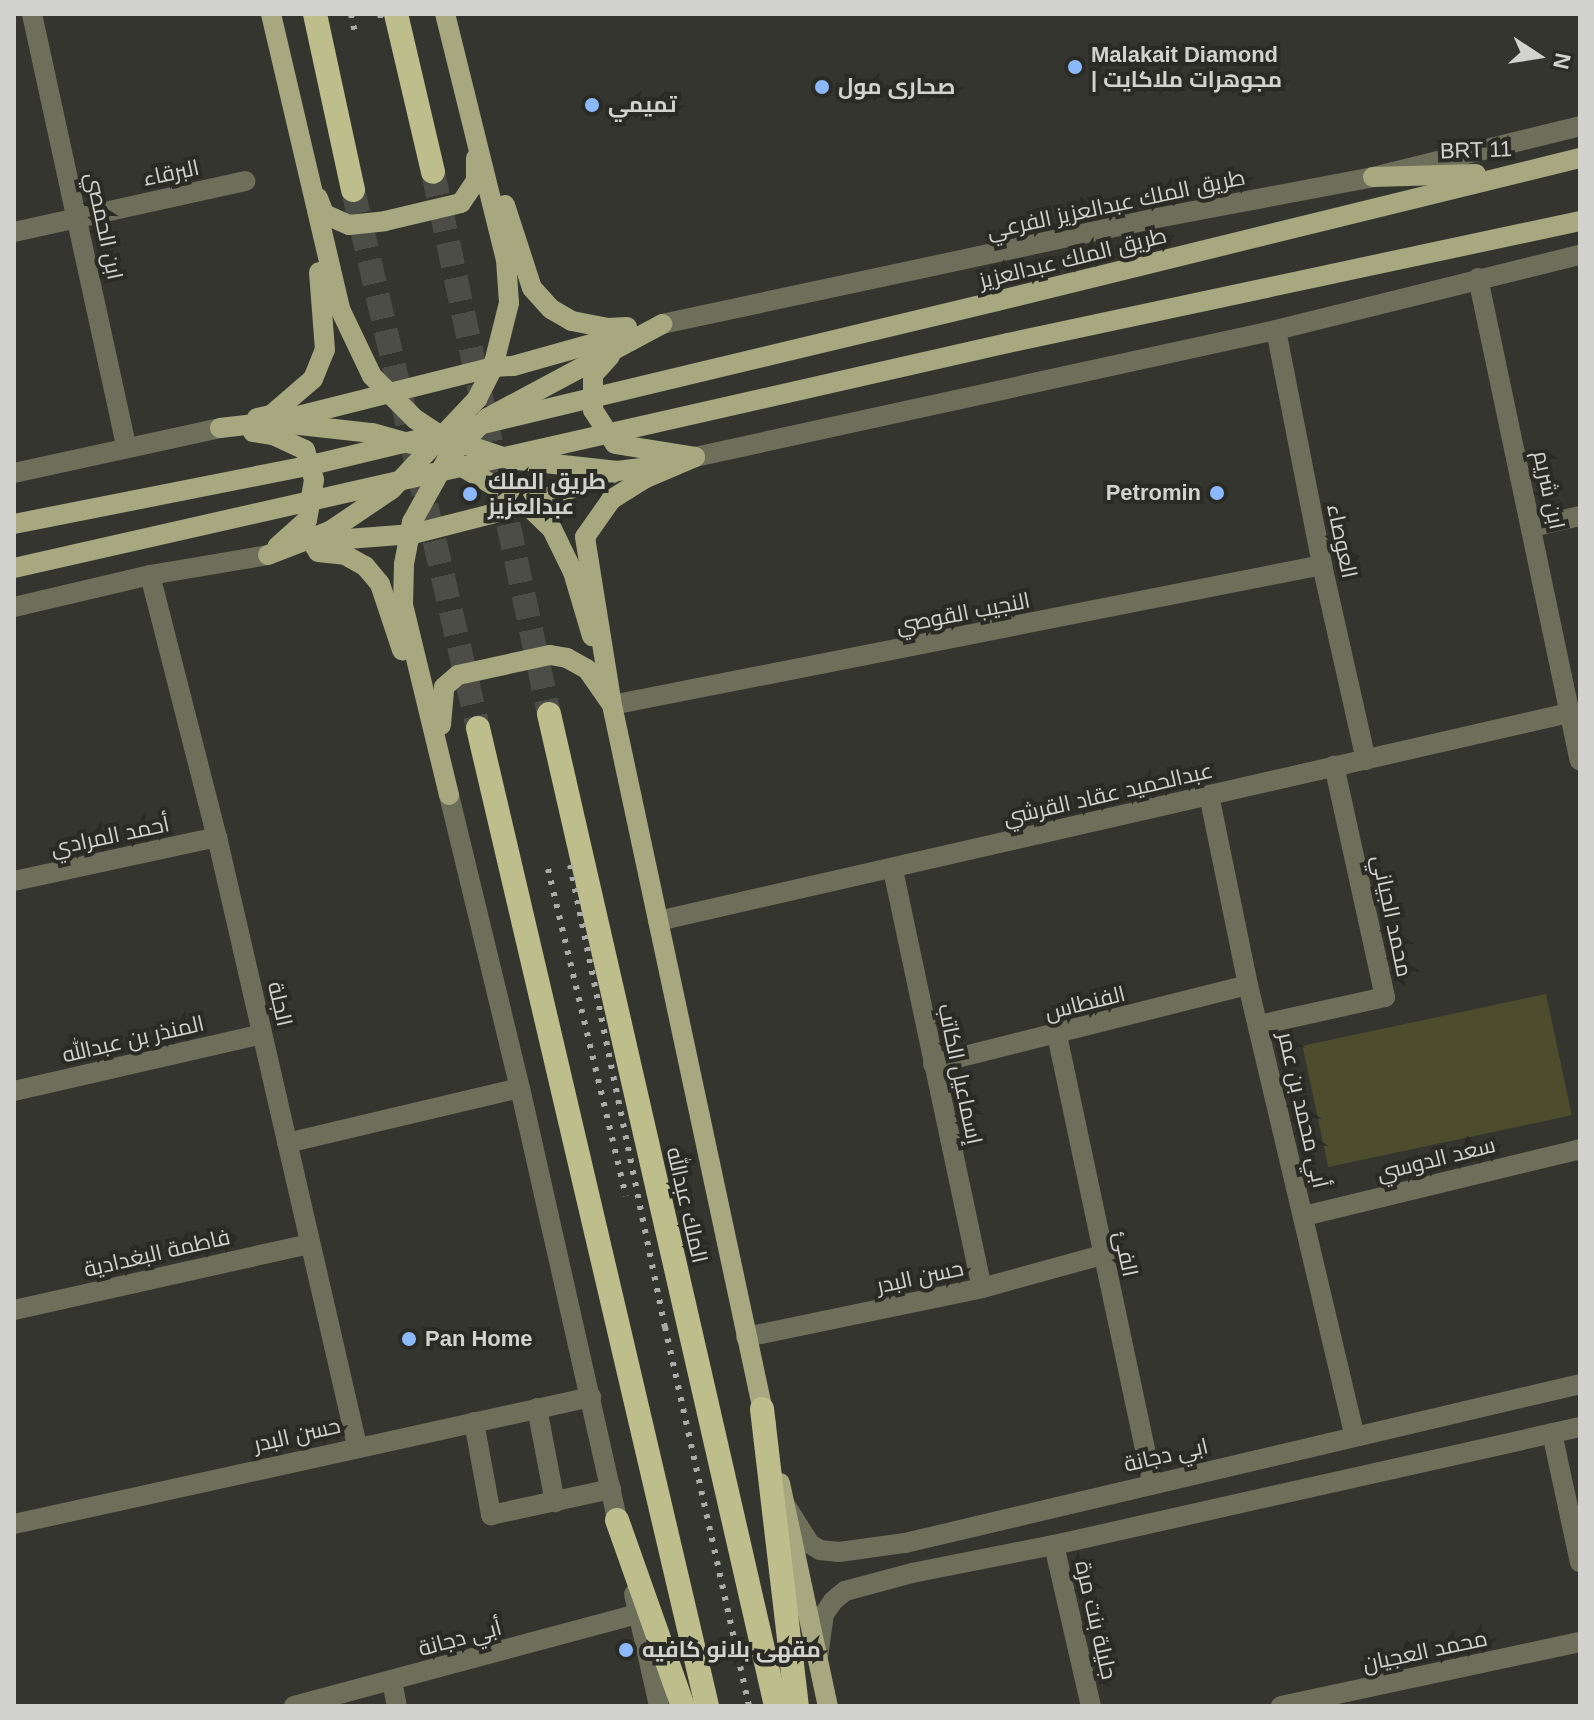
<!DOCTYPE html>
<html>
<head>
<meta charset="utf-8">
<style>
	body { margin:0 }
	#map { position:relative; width:1594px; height:1720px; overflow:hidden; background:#353530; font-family:Arial,Cairo,sans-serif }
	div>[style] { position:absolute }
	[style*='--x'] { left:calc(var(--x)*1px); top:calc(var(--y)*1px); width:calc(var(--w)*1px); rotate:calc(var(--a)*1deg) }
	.green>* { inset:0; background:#4d4d2d; transform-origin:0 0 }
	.highway-tunnel>* { height:24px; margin-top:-12px; transform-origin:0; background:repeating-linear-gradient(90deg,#4d4d48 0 24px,transparent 0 36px) }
	.minor>* { height:20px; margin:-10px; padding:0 10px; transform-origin:10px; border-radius:10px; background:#6e6f5b }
	.major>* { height:20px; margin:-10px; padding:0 10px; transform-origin:10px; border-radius:10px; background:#a7a87f }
	.highway>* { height:24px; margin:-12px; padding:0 12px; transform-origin:12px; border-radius:12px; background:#bebe8d }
	.rail>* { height:6px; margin-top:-3px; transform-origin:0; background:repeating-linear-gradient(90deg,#ababa7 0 4px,transparent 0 12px) }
	.major-bridge>* { height:20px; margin:-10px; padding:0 10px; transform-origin:10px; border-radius:10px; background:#a7a87f }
	.dots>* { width:22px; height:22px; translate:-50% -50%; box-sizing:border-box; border:4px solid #2b2b26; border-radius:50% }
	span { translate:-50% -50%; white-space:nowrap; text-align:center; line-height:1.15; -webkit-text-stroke:8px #2b2b26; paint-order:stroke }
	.poi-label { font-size:22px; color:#d2d2cf; font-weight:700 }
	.left { translate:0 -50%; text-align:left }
	.right { translate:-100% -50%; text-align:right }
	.street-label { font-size:22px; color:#d2d2cf }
	.frame { position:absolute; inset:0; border:16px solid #d2d2cf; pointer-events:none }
	.north { position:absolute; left:1498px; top:16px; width:80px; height:80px; -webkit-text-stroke:6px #2b2b26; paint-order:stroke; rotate:102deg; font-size:22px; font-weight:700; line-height:32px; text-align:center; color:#d2d2cf }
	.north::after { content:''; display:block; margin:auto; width:28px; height:36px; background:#d2d2cf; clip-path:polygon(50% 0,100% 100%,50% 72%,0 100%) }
</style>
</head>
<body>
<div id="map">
	<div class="green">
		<div style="left:1546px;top:994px;width:124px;height:249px;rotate:78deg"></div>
	</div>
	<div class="highway-tunnel">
		<div style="--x:433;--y:172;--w:554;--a:77.92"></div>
		<div style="--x:353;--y:190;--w:552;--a:76.92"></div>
	</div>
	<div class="minor">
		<div style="--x:32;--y:14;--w:444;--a:77.7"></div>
		<div style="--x:14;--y:232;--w:237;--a:-12.4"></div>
		<div style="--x:1478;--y:278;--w:493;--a:78.1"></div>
		<div style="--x:662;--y:324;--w:506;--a:-12.09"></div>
		<div style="--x:1157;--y:218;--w:220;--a:-10.7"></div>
		<div style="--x:1373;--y:177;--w:213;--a:-13.8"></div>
		<div style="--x:1276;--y:330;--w:239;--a:78.9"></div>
		<div style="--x:1322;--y:565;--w:200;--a:77.3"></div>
		<div style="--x:695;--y:457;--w:595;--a:-12.33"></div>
		<div style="--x:1276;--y:330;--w:313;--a:-13.9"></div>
		<div style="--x:14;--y:473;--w:211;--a:-12.3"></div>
		<div style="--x:1532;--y:527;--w:49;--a:-12.9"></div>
		<div style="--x:150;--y:575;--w:270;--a:75.7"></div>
		<div style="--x:217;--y:837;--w:625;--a:77.05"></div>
		<div style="--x:14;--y:607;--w:140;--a:-13.2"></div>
		<div style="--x:150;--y:575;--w:120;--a:-9.6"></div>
		<div style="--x:612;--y:705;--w:724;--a:-11.15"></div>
		<div style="--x:449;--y:795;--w:301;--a:76.4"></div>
		<div style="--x:520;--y:1088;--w:458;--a:77.3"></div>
		<div style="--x:1209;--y:795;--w:194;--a:78.4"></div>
		<div style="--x:1248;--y:985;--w:464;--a:76.7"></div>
		<div style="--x:893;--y:870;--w:427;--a:78"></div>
		<div style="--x:14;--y:881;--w:208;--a:-12.2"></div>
		<div style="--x:658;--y:921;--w:934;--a:-12.86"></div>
		<div style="--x:1259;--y:1025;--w:129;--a:-12.5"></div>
		<div style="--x:1385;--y:997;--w:237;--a:-102.4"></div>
		<div style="--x:1057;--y:1035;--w:457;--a:78"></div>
		<div style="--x:933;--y:1064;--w:325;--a:-14.1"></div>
		<div style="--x:14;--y:1091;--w:254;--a:-12.9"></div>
		<div style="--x:287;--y:1143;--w:239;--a:-13.3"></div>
		<div style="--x:1304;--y:1216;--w:284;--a:-13.6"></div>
		<div style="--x:14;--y:1310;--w:303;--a:-12.6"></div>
		<div style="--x:746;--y:1337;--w:241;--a:-11.7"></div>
		<div style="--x:982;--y:1288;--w:124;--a:-15.4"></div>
		<div style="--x:537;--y:1408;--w:96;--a:79.2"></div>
		<div style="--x:474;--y:1422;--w:95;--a:79.6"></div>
		<div style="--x:491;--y:1515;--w:123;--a:-12.2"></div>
		<div style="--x:1552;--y:1433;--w:132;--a:77.8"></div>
		<div style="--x:786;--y:1506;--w:45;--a:57.7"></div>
		<div style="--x:810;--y:1544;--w:12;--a:31"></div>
		<div style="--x:820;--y:1550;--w:19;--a:6"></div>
		<div style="--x:839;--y:1552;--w:67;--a:-7.8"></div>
		<div style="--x:905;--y:1543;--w:693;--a:-13.25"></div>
		<div style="--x:14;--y:1524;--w:591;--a:-12.41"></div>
		<div style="--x:1054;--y:1545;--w:165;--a:77.1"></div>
		<div style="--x:634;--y:1594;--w:115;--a:77.4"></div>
		<div style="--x:818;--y:1657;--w:43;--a:-82.1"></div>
		<div style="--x:824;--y:1614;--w:16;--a:-55"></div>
		<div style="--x:833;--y:1601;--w:16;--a:-40"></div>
		<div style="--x:845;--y:1591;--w:69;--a:-15"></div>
		<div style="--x:912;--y:1573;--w:145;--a:-11.2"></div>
		<div style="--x:1054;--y:1545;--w:539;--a:-12.64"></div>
		<div style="--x:392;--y:1681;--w:25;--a:79"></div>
		<div style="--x:294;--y:1706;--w:356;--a:-15"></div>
		<div style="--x:1281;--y:1706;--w:306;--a:-12.1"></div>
	</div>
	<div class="major">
		<div style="--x:271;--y:14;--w:303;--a:76.8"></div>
		<div style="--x:340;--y:309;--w:74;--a:64.5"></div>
		<div style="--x:372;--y:376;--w:61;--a:45"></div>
		<div style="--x:415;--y:419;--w:33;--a:33"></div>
		<div style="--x:443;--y:437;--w:70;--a:18.4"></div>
		<div style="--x:509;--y:459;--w:109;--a:6.3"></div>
		<div style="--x:617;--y:471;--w:41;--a:-7"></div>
		<div style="--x:1373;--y:177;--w:103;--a:-1.7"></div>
		<div style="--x:318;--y:198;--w:17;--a:69"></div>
		<div style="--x:324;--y:214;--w:27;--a:24"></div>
		<div style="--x:349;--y:225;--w:36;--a:-6"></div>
		<div style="--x:385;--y:221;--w:78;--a:-13.3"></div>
		<div style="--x:461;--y:203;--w:27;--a:-56"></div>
		<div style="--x:476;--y:181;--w:23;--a:-90"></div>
		<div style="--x:505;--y:205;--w:87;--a:72"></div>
		<div style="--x:532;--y:288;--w:28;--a:48"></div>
		<div style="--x:551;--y:309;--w:24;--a:30"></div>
		<div style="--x:572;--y:321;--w:37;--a:11"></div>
		<div style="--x:608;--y:328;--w:19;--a:-3"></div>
		<div style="--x:997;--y:301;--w:600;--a:-13.78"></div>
		<div style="--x:1008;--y:343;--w:585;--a:-12.04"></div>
		<div style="--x:610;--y:356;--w:25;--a:132"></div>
		<div style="--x:593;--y:375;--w:35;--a:90"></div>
		<div style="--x:593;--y:410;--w:40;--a:57.1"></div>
		<div style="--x:615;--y:444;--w:81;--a:9.2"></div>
		<div style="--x:257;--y:418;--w:14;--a:-12"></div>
		<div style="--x:271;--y:415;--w:55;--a:-40.6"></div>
		<div style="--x:313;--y:379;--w:31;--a:-68"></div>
		<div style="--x:325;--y:350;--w:78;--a:-94.4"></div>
		<div style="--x:290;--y:418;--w:209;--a:-14.1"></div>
		<div style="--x:493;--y:367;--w:20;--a:-3"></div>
		<div style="--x:513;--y:366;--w:114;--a:-15.7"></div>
		<div style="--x:220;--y:428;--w:52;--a:-6.6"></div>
		<div style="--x:272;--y:422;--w:101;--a:6.3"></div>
		<div style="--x:372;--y:433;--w:41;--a:15.4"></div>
		<div style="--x:253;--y:432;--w:20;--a:9"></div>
		<div style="--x:273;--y:435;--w:35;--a:25"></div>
		<div style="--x:305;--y:450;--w:31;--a:73"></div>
		<div style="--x:314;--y:480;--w:41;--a:99.9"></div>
		<div style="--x:307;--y:520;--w:40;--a:138"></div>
		<div style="--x:695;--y:457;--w:56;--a:156.7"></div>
		<div style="--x:644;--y:479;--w:39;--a:148"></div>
		<div style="--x:611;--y:500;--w:45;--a:125.1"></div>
		<div style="--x:585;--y:537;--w:170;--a:80.9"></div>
		<div style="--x:612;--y:705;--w:736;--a:77.93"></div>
		<div style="--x:452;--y:461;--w:87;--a:30.4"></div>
		<div style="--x:527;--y:505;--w:35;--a:44"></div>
		<div style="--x:552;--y:529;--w:48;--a:64"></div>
		<div style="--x:573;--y:572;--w:67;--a:73.5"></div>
		<div style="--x:315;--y:547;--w:33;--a:-14"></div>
		<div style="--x:347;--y:539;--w:66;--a:-4.3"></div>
		<div style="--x:413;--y:534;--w:118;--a:-14.3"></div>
		<div style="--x:527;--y:505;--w:92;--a:-20.4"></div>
		<div style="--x:318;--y:552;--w:27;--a:6"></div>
		<div style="--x:345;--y:555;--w:23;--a:29"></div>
		<div style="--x:365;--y:566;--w:23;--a:50"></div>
		<div style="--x:380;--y:584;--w:70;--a:71.6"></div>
		<div style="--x:268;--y:555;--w:66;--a:-21.2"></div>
		<div style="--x:330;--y:531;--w:75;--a:-34.1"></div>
		<div style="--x:392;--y:489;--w:124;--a:-46.6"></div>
		<div style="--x:477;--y:399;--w:36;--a:-63"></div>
		<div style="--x:493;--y:367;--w:66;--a:-76"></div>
		<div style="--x:509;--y:303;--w:43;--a:-94"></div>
		<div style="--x:506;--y:260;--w:253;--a:-103.9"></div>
		<div style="--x:441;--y:725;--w:38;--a:-85"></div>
		<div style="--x:444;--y:687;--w:18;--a:-41"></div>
		<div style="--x:458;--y:675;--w:94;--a:-12.3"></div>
		<div style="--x:550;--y:655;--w:17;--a:10"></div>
		<div style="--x:567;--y:658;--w:23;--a:29"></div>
		<div style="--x:587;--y:669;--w:40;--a:55.1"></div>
		<div style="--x:449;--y:795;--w:195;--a:-103.6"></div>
		<div style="--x:403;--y:605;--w:41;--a:-88.6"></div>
		<div style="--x:404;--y:564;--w:43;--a:-79.2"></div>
		<div style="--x:412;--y:522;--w:72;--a:-60.9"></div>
		<div style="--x:447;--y:459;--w:57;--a:-45.7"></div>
		<div style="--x:487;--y:418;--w:199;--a:-28.2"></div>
		<div style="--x:780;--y:1483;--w:228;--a:77.9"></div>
	</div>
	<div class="highway">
		<div style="--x:315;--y:14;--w:180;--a:77.8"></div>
		<div style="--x:396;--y:14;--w:162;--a:76.8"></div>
		<div style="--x:549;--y:714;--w:1018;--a:77.11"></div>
		<div style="--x:478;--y:728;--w:1004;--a:76.82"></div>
		<div style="--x:762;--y:1409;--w:299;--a:83.3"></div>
		<div style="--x:617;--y:1520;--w:197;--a:70.5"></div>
	</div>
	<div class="rail">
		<div style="--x:351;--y:14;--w:19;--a:78"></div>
		<div style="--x:380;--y:14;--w:9;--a:77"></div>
		<div style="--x:570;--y:865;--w:472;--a:78.4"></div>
		<div style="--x:665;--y:1327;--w:388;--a:77.5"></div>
		<div style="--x:548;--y:869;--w:336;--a:76.6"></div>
	</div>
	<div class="major-bridge">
		<div style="--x:14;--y:524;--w:295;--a:-11.2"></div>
		<div style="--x:303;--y:467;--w:714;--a:-13.45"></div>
		<div style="--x:14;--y:568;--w:1019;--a:-12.75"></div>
	</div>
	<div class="dots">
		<div style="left:1075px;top:67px;background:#8cb9fc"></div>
		<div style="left:822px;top:87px;background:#8cb9fc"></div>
		<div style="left:592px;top:105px;background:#8cb9fc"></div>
		<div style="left:1217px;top:493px;background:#8cb9fc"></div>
		<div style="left:470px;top:494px;background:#8cb9fc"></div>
		<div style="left:409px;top:1339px;background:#8cb9fc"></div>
		<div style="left:626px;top:1650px;background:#8cb9fc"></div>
	</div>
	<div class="poi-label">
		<span class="left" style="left:1091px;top:67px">Malakait Diamond<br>| مجوهرات ملاكايت</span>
		<span class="left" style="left:838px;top:87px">صحارى مول</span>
		<span class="left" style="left:608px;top:105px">تمیمي</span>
		<span class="left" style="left:488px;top:494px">طريق الملك<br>عبدالعزيز</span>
		<span class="right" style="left:1201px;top:493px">Petromin</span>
		<span class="left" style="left:425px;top:1339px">Pan Home</span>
		<span class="left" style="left:642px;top:1650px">مقهى بلانو كافيه</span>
	</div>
	<div class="street-label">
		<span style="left:1476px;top:150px;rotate:-2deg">BRT 11</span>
		<span style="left:171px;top:173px;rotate:-12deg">البرقاء</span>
		<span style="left:1116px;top:204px;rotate:-12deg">طريق الملك عبدالعزيز الفرعي</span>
		<span style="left:104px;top:226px;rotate:78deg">ابن الحمصي</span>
		<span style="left:1073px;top:258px;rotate:-14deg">طريق الملك عبدالعزيز</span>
		<span style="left:1549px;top:490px;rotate:78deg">ابن شريم</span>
		<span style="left:1342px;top:541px;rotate:78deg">العوصاء</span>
		<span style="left:963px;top:613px;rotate:-11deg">النجيب القوصي</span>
		<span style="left:1108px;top:794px;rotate:-13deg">عبدالحميد عقاد القرشي</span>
		<span style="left:110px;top:836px;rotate:-12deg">أحمد المرادي</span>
		<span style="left:1392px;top:916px;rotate:78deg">محمد الجياني</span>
		<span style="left:1085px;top:1003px;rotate:-14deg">الفنطاس</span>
		<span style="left:280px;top:1004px;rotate:77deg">الجلة</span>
		<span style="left:133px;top:1039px;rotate:-13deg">المنذر بن عبدالله</span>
		<span style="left:960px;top:1074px;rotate:78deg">إسماعيل الكاتب</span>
		<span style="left:1303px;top:1110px;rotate:77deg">أبي محمد بن عمر</span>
		<span style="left:1436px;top:1159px;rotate:-14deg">سعد الدوسي</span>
		<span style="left:687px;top:1205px;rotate:77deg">الملك عبدالله</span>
		<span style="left:157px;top:1253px;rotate:-13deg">فاطمة البغدادية</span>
		<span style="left:1126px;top:1254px;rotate:78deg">الفئ</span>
		<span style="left:920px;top:1277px;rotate:-12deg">حسن البدر</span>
		<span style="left:297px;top:1435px;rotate:-13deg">حسن البدر</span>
		<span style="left:1166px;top:1455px;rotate:-13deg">ابي دجانة</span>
		<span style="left:1096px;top:1620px;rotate:77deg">جليلة بنت مرة</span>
		<span style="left:460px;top:1638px;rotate:-15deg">أبي دجانة</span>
		<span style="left:1425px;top:1651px;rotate:-12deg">محمد العجيان</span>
	</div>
	<div class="frame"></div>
	<div class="north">N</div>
</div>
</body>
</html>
